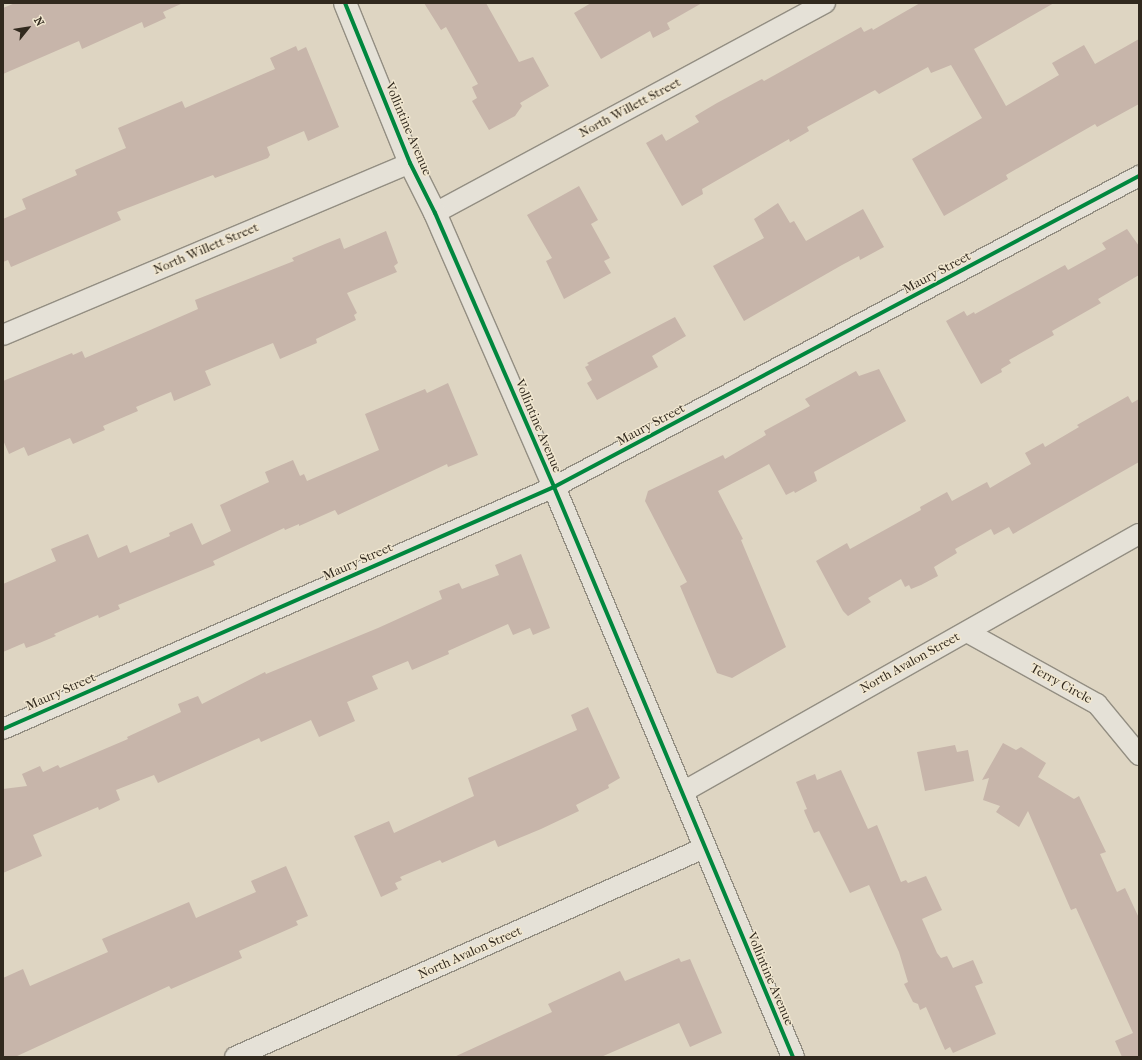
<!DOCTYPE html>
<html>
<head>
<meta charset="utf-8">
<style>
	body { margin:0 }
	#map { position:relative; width:1142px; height:1060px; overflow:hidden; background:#ded5c2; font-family:"IM FELL French Canon",serif }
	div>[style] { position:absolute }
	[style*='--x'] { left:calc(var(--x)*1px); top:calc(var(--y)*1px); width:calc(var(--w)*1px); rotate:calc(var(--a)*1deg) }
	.building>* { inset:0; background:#c7b5aa }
	.roads { filter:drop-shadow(1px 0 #938e82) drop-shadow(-1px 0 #938e82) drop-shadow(0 1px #938e82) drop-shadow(0 -1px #938e82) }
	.street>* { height:20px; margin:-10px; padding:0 10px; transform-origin:10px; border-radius:10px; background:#e5e1d7 }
	.secondary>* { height:22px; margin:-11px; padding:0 11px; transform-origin:11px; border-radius:11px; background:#e5e1d7 }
	.cycleway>* { height:4px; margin:-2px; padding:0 2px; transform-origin:2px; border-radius:2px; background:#00873e }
	span { translate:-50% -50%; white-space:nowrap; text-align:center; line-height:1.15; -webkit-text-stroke:3px #f1e7d0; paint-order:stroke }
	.street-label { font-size:13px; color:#31291e }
	.frame { position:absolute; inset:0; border:4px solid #31291e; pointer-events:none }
	.north { position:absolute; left:8px; top:8px; width:40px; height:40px; -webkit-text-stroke:3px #f1e7d0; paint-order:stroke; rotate:60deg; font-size:11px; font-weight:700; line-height:16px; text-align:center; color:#31291e }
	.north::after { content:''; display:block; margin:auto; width:14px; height:18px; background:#31291e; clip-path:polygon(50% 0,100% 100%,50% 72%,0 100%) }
</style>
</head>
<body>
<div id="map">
	<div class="building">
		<div style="clip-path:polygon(15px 3px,183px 3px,163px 12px,166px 18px,144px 28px,142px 22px,82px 49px,79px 41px,3px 74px,3px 8px)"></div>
		<div style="clip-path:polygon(424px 3px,486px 3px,519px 62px,533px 57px,549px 86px,520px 103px,522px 106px,515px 116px,489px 130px,472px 101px,477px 98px,472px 87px,478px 84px,446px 27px,441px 30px)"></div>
		<div style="clip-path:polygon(591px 3px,702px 3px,667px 23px,670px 29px,653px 38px,650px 31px,601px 59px,574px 13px)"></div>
		<div style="clip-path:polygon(920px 3px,1054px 3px,974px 49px,1006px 106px,1059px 75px,1052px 63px,1084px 45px,1095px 64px,1139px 39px,1139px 104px,1097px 127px,1095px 124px,1006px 175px,1008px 179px,944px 216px,912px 159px,982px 118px,951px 65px,931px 73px,928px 67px,879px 94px,875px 90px,807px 127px,809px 131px,790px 142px,789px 139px,702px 189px,703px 194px,682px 206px,646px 143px,662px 134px,666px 141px,699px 122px,695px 116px,717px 103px,762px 79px,764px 81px,861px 27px,864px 32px,872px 28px,873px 30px)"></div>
		<div style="clip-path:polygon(296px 46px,298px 51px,306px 47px,339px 127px,308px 141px,304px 131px,267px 147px,270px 155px,268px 158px,215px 178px,213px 175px,117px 212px,121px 220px,11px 267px,8px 260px,3px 262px,3px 219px,26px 209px,22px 199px,77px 175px,75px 170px,126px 148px,118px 128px,182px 101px,185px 108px,275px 69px,270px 58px)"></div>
		<div style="clip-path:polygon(579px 186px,598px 220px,591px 224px,610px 258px,604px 261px,611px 273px,564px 299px,546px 261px,552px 258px,527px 215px)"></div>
		<div style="clip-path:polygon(778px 203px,790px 223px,794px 221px,806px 241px,863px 209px,884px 247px,860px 260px,859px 256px,842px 265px,744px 321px,713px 266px,764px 238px,754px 219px)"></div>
		<div style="clip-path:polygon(1127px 229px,1139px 246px,1139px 275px,1098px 299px,1101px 303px,1052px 331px,1054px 335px,1009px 360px,1011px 363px,1001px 369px,1002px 372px,981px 384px,946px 321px,964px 311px,967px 316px,974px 312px,975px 314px,1065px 265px,1068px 270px,1106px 249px,1102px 243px)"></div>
		<div style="clip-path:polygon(386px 231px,398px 263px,394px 266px,397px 272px,347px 293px,357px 313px,354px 315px,356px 320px,316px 339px,317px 343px,280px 359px,273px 343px,205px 371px,211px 385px,174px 401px,171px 392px,136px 407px,138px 411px,103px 426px,105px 430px,73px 444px,70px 438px,28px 456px,24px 447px,9px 454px,3px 440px,3px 381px,72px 353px,73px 355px,82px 351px,85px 358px,148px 331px,198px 309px,195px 300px,294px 261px,292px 258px,325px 244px,340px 238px,344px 249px)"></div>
		<div style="clip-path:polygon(675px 317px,686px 336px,652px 356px,658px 367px,597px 400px,587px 383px,592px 380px,585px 367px,589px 365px,587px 363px)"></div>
		<div style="clip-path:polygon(879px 369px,906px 421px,814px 472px,817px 481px,795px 493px,794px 491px,786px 495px,769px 464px,718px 491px,743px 539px,741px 540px,786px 647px,732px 678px,717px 673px,680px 586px,687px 582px,645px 501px,648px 491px,723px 455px,725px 459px,766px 435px,764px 431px,810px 406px,805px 399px,856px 371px,859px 376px)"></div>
		<div style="clip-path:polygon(448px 383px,478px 455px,448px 467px,447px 464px,338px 515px,335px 510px,299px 526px,299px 524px,285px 530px,284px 528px,213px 561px,215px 565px,118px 605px,120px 609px,99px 618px,98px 615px,54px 634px,56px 636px,37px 644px,26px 648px,24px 643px,3px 652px,3px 584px,56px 561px,51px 549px,88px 534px,98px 558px,127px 545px,130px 553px,170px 536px,169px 533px,192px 523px,202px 545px,231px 531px,220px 505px,269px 482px,265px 472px,293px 460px,300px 476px,304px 474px,307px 481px,379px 450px,365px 414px,425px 389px,427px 393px)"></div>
		<div style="clip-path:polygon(1128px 396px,1132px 403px,1139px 399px,1139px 462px,1013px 534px,1009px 527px,994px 535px,991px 529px,955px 549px,957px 553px,934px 567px,938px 576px,921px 585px,911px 589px,909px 585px,905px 587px,901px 579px,868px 598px,871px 602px,848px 616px,843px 611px,816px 561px,847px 543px,850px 549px,921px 510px,920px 507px,947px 492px,952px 501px,987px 482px,990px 488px,1031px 464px,1025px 453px,1043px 443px,1045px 447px,1079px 427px,1077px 425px)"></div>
		<div style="clip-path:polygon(521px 554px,550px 628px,533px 635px,530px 628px,513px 635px,508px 624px,448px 651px,449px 654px,412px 670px,408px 661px,372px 676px,378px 689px,347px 702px,355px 721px,319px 737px,311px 720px,261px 742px,259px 738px,158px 783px,154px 775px,116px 790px,120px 800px,99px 810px,98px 807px,33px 835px,42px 856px,3px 873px,3px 789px,27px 786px,22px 774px,40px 766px,43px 772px,58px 765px,60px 768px,128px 739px,127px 737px,181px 712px,178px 704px,198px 696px,202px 704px,265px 672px,266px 674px,378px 628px,442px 599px,439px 591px,459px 583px,462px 589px,499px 575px,495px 565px)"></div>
		<div style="clip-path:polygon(588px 707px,620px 778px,608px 785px,609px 788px,576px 805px,579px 811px,541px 829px,498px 847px,495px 840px,442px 863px,440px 860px,400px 877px,402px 880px,395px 883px,398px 889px,381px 897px,354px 836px,389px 821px,394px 833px,474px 796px,468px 778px,577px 730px,571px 715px)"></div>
		<div style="clip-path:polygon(1003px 743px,1016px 750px,1021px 747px,1046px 763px,1038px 777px,1074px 799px,1079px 796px,1106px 852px,1100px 854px,1117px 892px,1125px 888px,1139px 918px,1139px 1057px,1122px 1057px,1115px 1041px,1133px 1033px,1076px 908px,1071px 910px,1028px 811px,1019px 827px,996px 812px,1000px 806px,983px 800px,989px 778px,982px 780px)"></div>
		<div style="clip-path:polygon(955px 745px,957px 752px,968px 750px,974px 781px,925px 791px,917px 752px)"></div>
		<div style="clip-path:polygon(841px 770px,868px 829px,877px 825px,901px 882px,906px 880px,908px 883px,926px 876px,942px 910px,922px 919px,937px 953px,941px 958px,947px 956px,953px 968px,973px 960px,983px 983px,975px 986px,996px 1034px,953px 1053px,950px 1047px,945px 1050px,926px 1007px,920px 1010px,918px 1004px,913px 1002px,904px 984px,908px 982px,899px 952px,869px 885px,850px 893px,819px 831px,814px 833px,805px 813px,804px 810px,807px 809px,796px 782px,815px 774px,817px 780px)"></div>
		<div style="clip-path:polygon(286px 866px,308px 916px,296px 921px,298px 925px,239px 951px,242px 958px,171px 989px,169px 986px,15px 1057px,3px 1057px,3px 978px,23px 969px,30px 986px,108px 952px,102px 939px,189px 902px,196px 918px,256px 892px,251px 881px)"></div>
		<div style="clip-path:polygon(679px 958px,681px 962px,690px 959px,722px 1033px,690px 1047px,679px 1023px,601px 1057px,454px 1057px,552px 1012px,548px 1004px,620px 971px,625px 981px)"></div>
	</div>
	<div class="roads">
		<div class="street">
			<div style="--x:435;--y:213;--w:443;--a:-28.3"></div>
			<div style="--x:3;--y:335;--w:442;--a:-22.9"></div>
			<div style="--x:967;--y:632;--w:149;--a:29"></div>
			<div style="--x:1097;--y:704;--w:66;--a:50.5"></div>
			<div style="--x:3;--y:729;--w:602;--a:-23.71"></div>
			<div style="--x:554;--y:487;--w:663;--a:-28"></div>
			<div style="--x:681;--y:793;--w:526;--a:-29.49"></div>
			<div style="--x:235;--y:1057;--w:513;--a:-24.02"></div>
		</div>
		<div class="secondary">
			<div style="--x:345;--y:3;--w:173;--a:67.9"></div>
			<div style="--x:410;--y:163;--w:56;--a:63.4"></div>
			<div style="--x:435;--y:213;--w:299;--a:66.5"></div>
			<div style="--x:554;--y:487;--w:618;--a:67.25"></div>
		</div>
	</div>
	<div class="cycleway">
		<div style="--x:345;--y:3;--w:173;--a:67.9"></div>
		<div style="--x:410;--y:163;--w:56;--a:63.4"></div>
		<div style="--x:435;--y:213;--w:299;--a:66.5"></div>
		<div style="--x:554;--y:487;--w:618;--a:67.25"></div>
		<div style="--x:3;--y:729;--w:602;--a:-23.71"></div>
		<div style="--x:554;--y:487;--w:663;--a:-28"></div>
	</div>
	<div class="street-label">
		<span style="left:630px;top:108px;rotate:-28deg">North Willett Street</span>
		<span style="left:408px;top:129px;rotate:67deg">Vollintine Avenue</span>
		<span style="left:206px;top:249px;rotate:-23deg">North Willett Street</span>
		<span style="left:937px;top:273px;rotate:-28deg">Maury Street</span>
		<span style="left:651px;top:425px;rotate:-28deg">Maury Street</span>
		<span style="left:538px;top:426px;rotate:67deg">Vollintine Avenue</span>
		<span style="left:358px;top:562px;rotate:-24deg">Maury Street</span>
		<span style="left:910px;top:663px;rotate:-29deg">North Avalon Street</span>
		<span style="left:1061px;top:684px;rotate:29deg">Terry Circle</span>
		<span style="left:61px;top:692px;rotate:-24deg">Maury Street</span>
		<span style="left:470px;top:953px;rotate:-24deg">North Avalon Street</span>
		<span style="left:770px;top:979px;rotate:67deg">Vollintine Avenue</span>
	</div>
	<div class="frame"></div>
	<div class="north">N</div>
</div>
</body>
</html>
